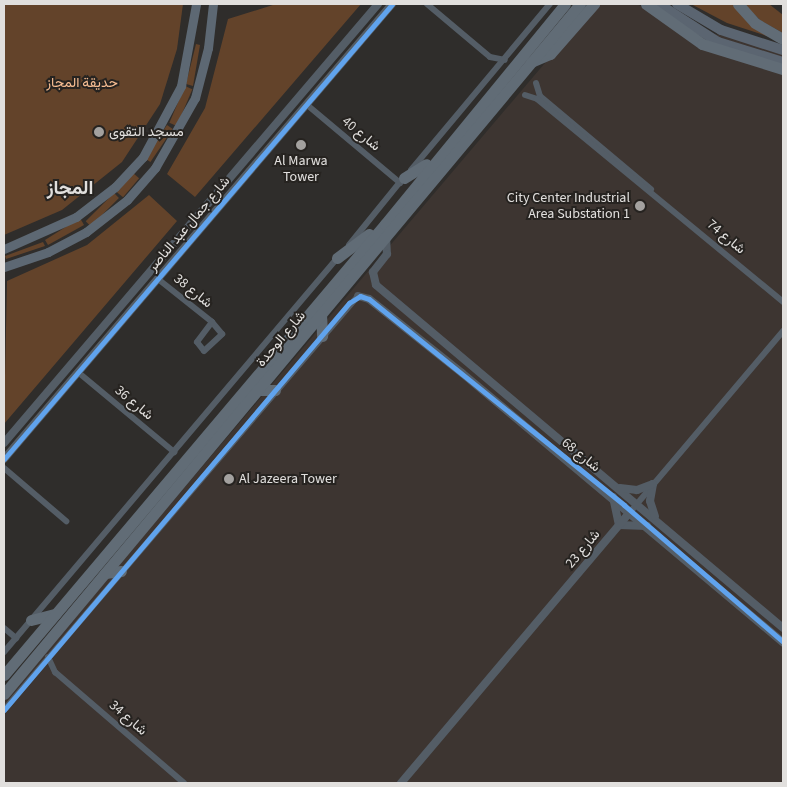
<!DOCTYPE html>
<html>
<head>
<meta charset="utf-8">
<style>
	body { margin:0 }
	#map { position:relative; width:787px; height:787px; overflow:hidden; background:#2f2d2b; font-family:"Source Sans 3",Vazirmatn,sans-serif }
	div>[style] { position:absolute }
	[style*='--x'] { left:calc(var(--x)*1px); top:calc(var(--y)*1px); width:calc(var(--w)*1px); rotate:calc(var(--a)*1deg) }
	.built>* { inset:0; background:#3d3531 }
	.green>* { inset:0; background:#63432a; transform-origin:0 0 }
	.minor>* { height:6px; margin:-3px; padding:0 3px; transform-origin:3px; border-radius:3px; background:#545d66 }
	.tertiary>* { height:8px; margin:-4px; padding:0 4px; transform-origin:4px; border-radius:4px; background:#545d66 }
	.secondary>* { height:9px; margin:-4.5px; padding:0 4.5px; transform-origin:4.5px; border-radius:4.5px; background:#5d6873 }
	.primary>* { height:10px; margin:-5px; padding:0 5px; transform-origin:5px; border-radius:5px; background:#5b6571 }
	.motorway>* { height:11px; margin:-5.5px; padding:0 5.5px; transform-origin:5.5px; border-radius:5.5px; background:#616c76 }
	.cycleway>* { height:5px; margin:-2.5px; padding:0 2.5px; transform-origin:2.5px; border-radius:2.5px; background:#60a3ed }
	.dots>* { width:14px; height:14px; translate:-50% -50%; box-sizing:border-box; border:2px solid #262320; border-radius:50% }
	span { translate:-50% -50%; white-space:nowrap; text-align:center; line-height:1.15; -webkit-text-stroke:4px #262320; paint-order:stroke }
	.park-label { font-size:14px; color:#f7bd92 }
	.poi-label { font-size:14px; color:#e1dfdd }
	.left { translate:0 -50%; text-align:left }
	.right { translate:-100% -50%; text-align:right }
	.street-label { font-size:14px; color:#e1dfdd }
	.district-label { font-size:19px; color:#e1dfdd; font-weight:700 }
	.frame { position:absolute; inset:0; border:5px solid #e1dfdd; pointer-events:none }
</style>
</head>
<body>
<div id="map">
	<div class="built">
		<div style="clip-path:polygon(595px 4px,636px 4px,705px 32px,783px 48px,783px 783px,4px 783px,4px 700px)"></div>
	</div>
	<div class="green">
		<div style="clip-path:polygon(4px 4px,183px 4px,177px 49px,160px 104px,122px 162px,62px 210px,4px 235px)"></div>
		<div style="clip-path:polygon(276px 4px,361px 4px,195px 197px,167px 174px,205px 108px,228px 19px)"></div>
		<div style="clip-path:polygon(691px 4px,736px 4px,779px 40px,727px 23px)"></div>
		<div style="clip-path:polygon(744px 4px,769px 4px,783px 15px,783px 33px,760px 20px)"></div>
		<div style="clip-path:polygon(196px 44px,200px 45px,193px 86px,186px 84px)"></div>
		<div style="left:185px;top:86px;width:8px;height:40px;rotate:23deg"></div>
		<div style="left:167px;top:125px;width:7px;height:40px;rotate:34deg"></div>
		<div style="left:133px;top:173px;width:8px;height:25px;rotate:40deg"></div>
		<div style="left:114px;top:193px;width:7px;height:40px;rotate:45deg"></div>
		<div style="clip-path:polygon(149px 195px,177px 221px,4px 424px,7px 281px,87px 245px)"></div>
		<div style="clip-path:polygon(80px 218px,84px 225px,48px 245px,45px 240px)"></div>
		<div style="clip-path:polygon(43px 242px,45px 246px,6px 259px,5px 256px)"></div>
	</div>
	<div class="minor">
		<div style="--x:427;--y:4;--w:82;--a:40.1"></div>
		<div style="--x:490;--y:57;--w:15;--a:11"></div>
		<div style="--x:536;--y:83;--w:14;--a:73"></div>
		<div style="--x:540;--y:96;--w:145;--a:40"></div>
		<div style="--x:525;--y:95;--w:13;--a:18"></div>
		<div style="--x:537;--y:99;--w:319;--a:39.5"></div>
		<div style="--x:306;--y:104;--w:123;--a:40"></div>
		<div style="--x:411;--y:170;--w:217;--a:-50.1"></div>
		<div style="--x:349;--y:245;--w:87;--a:-51"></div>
		<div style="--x:158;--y:279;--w:69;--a:38.5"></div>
		<div style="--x:212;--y:322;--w:25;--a:127"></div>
		<div style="--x:197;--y:342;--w:11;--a:52"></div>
		<div style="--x:204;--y:351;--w:25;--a:-43"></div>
		<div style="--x:222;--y:334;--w:16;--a:-130"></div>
		<div style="--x:79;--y:373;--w:124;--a:39.7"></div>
		<div style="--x:4;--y:468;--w:82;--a:40.5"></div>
		<div style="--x:631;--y:511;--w:236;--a:-49.8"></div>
		<div style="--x:4;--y:628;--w:16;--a:40"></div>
		<div style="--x:4;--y:652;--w:519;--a:-49.77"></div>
		<div style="--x:48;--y:657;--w:17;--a:65"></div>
		<div style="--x:55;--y:672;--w:170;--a:40.7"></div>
		<div style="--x:4;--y:710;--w:545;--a:-49.47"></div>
	</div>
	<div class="tertiary">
		<div style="--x:386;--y:236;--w:18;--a:87"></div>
		<div style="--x:387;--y:254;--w:23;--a:128"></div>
		<div style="--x:373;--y:272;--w:13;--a:77"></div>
		<div style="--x:376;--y:285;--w:532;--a:40.12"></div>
		<div style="--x:358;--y:296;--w:11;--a:15"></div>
		<div style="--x:369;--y:299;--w:119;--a:38.5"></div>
		<div style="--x:462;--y:373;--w:419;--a:40"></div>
		<div style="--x:4;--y:443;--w:577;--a:-49.57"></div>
		<div style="--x:4;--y:459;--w:598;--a:-49.54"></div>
		<div style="--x:653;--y:484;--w:17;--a:100"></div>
		<div style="--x:650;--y:501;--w:16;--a:72"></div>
		<div style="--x:620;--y:488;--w:17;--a:7"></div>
		<div style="--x:637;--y:490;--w:17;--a:-21"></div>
		<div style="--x:613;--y:497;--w:29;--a:78"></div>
		<div style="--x:619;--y:525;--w:28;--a:2"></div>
		<div style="--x:401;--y:783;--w:356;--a:-49.8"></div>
	</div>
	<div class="secondary">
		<div style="--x:4;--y:249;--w:79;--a:-24"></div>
		<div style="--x:76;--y:217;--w:49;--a:-37.6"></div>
		<div style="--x:115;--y:187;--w:41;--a:-47"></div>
		<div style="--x:143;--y:157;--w:81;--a:-61.8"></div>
		<div style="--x:181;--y:86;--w:83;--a:-79.6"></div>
		<div style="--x:4;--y:267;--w:46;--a:-18.8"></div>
		<div style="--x:48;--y:252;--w:43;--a:-27.8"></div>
		<div style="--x:86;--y:232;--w:52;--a:-38"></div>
		<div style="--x:127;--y:200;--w:43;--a:-48.8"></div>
		<div style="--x:155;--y:168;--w:81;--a:-60.3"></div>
		<div style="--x:195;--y:98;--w:52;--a:-75.4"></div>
		<div style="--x:208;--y:48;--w:44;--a:-83.5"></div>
	</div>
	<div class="primary">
		<div style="--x:659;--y:4;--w:70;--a:32.8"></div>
		<div style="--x:718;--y:42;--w:68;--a:17.1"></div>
		<div style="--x:677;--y:4;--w:51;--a:30.6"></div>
		<div style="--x:721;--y:30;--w:65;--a:17.9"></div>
	</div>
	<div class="motorway">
		<div style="--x:646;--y:4;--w:69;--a:35.5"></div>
		<div style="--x:702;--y:44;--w:85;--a:17.2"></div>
		<div style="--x:738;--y:4;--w:25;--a:48"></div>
		<div style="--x:755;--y:23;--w:32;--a:30"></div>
		<div style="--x:531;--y:62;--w:21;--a:-23"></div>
		<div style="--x:550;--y:54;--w:67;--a:-48.7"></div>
		<div style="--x:404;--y:178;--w:26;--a:-32"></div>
		<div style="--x:337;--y:258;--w:40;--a:-37"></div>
		<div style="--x:321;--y:314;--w:22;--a:87"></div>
		<div style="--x:258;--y:390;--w:17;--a:0"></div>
		<div style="--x:105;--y:573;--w:16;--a:-7"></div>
		<div style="--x:31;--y:620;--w:25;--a:-14"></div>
		<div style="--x:4;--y:675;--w:590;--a:-49.81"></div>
		<div style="--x:385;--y:224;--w:284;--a:-50.7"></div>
		<div style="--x:4;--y:694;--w:899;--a:-50.15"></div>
	</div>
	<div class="cycleway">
		<div style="--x:4;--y:459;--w:598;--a:-49.54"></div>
		<div style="--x:4;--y:710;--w:534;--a:-49.71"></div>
		<div style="--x:349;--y:303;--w:13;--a:-32"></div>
		<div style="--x:360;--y:296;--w:9;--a:18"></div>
		<div style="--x:369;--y:299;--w:328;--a:38.9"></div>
		<div style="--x:624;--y:505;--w:210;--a:40.7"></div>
	</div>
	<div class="dots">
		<div style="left:99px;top:132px;background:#a3a19f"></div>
		<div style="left:301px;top:145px;background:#a3a19f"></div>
		<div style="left:640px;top:206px;background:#a3a19f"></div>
		<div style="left:229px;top:479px;background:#a3a19f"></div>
	</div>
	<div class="park-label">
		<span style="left:82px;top:83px">حديقة المجاز</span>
	</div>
	<div class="poi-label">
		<span class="left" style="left:109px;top:132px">مسجد التقوى</span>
		<span style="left:301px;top:169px">Al Marwa<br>Tower</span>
		<span class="right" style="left:630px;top:206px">City Center Industrial<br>Area Substation 1</span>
		<span class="left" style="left:239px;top:479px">Al Jazeera Tower</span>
	</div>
	<div class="street-label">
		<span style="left:361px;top:134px;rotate:40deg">شارع 40</span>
		<span style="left:189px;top:224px;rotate:-50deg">شارع جمال عبد الناصر</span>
		<span style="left:726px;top:237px;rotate:40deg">شارع 74</span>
		<span style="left:193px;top:291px;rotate:39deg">شارع 38</span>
		<span style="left:281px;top:339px;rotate:-50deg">شارع الوحدة</span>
		<span style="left:134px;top:403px;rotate:40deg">شارع 36</span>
		<span style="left:581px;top:455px;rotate:39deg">شارع 68</span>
		<span style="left:583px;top:549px;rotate:-50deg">شارع 23</span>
		<span style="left:128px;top:718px;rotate:41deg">شارع 34</span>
	</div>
	<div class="district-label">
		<span style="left:70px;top:189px">المجاز</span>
	</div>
	<div class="frame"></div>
</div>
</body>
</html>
